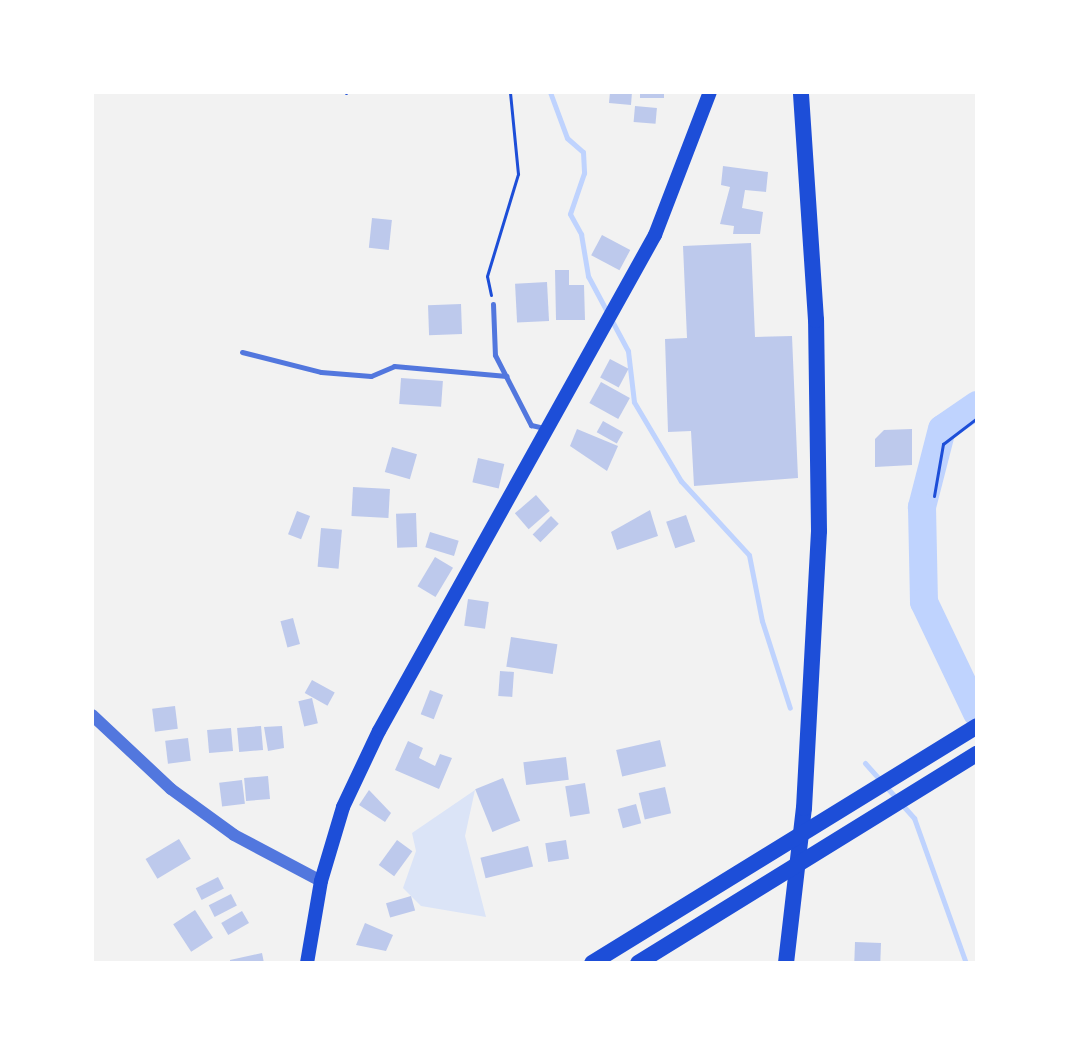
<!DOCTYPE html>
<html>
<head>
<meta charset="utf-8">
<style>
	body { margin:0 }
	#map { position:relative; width:1069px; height:1055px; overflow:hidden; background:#f2f2f2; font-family:Inter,sans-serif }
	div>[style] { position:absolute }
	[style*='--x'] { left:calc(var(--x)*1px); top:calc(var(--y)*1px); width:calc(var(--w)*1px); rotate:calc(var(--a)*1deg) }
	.green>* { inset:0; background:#dbe4f7 }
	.stream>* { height:5px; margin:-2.5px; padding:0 2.5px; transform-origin:2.5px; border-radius:2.5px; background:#bfd3fe }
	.river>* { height:28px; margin:-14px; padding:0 14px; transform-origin:14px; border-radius:14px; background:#bfd3fe }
	.building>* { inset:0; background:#bdc9ec; transform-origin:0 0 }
	.path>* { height:3px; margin:-1.5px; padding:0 1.5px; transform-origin:1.5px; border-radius:1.5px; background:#1d4ed8 }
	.service>* { height:5px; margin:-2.5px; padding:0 2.5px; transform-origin:2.5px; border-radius:2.5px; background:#5277de }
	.tertiary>* { height:12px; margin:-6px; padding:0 6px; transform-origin:6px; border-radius:6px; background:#5277de }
	.secondary>* { height:14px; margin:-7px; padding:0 7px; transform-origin:7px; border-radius:7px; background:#1d4ed8 }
	.trunk>* { height:16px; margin:-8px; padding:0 8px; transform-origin:8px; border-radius:8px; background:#1d4ed8 }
	.motorway>* { height:16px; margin:-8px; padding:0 8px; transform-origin:8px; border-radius:8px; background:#1d4ed8 }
	span { translate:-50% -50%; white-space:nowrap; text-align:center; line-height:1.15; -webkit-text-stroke:6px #fff; paint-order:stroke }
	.frame { position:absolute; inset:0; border:94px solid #fff; pointer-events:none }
</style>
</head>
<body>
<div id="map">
	<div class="green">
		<div style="clip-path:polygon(475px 790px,465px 836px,486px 917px,421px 906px,403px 888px,416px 851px,412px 833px)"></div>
	</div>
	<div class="stream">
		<div style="--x:550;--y:92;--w:49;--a:69.7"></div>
		<div style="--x:567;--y:138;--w:21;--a:41"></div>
		<div style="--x:583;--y:152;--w:21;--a:87"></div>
		<div style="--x:584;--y:173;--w:43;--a:108.9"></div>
		<div style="--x:570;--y:214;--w:23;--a:61"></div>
		<div style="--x:581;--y:234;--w:43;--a:80.5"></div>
		<div style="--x:588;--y:276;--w:85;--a:61.9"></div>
		<div style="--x:628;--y:351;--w:51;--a:83.3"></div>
		<div style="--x:634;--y:402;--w:92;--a:59.3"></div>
		<div style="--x:681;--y:481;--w:100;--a:47.4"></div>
		<div style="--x:749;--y:555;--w:67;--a:78.9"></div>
		<div style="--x:762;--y:621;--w:91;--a:72.2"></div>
		<div style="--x:865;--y:763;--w:74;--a:48.3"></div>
		<div style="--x:914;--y:818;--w:154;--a:70.3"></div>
	</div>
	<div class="river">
		<div style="--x:977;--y:405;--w:42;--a:145.6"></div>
		<div style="--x:942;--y:429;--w:81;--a:104.4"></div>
		<div style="--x:922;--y:507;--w:95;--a:88.8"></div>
		<div style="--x:924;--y:602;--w:123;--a:64.5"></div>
	</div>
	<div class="building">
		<div style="clip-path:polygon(610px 92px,632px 92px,631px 105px,609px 103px)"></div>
		<div style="left:640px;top:92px;width:24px;height:6px"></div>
		<div style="left:635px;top:106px;width:22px;height:16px;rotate:5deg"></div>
		<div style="clip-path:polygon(723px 166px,768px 172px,766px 192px,745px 190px,742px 208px,763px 212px,760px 234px,733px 234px,734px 226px,720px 224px,730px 187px,721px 185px)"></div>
		<div style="left:372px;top:218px;width:20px;height:30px;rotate:6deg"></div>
		<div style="left:602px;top:235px;width:32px;height:23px;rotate:28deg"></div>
		<div style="clip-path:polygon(751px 243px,755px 337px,792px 336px,798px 478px,694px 486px,691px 431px,668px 432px,665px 339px,687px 338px,683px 246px)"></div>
		<div style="clip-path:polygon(555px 270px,569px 270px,569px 285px,584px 285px,585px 320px,556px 320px)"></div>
		<div style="left:547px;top:282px;width:39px;height:32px;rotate:87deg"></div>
		<div style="left:461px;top:304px;width:30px;height:33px;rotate:88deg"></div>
		<div style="left:610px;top:359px;width:21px;height:21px;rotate:28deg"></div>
		<div style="left:401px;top:378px;width:42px;height:26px;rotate:4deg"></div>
		<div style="left:601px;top:382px;width:33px;height:24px;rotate:29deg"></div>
		<div style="left:603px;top:421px;width:23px;height:13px;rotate:29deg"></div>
		<div style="clip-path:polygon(577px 429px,618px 446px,607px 471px,570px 446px)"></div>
		<div style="clip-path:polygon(912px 429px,912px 465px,875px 467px,875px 439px,884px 430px)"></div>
		<div style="left:392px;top:447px;width:26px;height:26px;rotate:16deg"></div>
		<div style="left:478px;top:458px;width:27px;height:25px;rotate:13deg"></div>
		<div style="left:353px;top:487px;width:37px;height:29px;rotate:3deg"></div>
		<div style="left:536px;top:495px;width:21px;height:28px;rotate:49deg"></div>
		<div style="clip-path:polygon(650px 510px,658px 536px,617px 550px,611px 532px)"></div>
		<div style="left:297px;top:511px;width:14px;height:25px;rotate:21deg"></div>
		<div style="left:416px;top:513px;width:34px;height:20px;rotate:88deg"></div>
		<div style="left:686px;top:515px;width:28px;height:21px;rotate:71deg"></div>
		<div style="left:551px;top:516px;width:11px;height:26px;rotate:45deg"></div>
		<div style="left:321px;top:528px;width:21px;height:39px;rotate:5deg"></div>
		<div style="left:430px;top:532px;width:30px;height:16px;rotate:17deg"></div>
		<div style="left:435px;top:557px;width:21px;height:34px;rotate:31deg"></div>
		<div style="left:468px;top:599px;width:21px;height:27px;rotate:8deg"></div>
		<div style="left:293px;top:618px;width:27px;height:13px;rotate:75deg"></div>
		<div style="left:511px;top:637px;width:47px;height:30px;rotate:9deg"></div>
		<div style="left:500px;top:671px;width:14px;height:25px;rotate:4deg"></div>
		<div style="left:312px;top:680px;width:26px;height:15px;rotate:29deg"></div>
		<div style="left:430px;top:690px;width:14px;height:26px;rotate:21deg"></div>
		<div style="left:312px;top:698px;width:26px;height:14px;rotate:77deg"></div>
		<div style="left:175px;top:706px;width:23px;height:23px;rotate:83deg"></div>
		<div style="left:261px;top:726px;width:24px;height:24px;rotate:85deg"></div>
		<div style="clip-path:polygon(282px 726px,284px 748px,268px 751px,264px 727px)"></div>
		<div style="left:231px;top:728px;width:23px;height:24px;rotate:85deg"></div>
		<div style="left:188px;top:738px;width:23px;height:23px;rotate:83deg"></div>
		<div style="left:660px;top:740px;width:27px;height:45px;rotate:77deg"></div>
		<div style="clip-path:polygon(408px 741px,423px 748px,419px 758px,435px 766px,440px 754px,452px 758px,439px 789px,395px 770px)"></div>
		<div style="left:566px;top:757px;width:23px;height:43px;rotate:83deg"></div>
		<div style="left:268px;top:776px;width:23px;height:24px;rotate:85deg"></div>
		<div style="left:503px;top:778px;width:46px;height:30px;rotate:68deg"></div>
		<div style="left:242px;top:780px;width:24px;height:23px;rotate:83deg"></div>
		<div style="left:585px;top:783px;width:31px;height:20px;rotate:81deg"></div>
		<div style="left:665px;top:787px;width:27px;height:27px;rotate:77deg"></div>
		<div style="clip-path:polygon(369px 790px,391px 813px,385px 822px,359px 805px)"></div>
		<div style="left:636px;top:804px;width:20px;height:19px;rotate:75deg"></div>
		<div style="left:179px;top:839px;width:23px;height:39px;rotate:59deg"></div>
		<div style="left:397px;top:840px;width:19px;height:31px;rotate:36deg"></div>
		<div style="left:566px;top:840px;width:19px;height:21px;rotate:81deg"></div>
		<div style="left:528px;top:846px;width:21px;height:49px;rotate:76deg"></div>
		<div style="left:218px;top:877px;width:13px;height:25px;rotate:63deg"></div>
		<div style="left:231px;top:894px;width:13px;height:25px;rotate:63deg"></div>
		<div style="left:411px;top:896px;width:15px;height:26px;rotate:74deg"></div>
		<div style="left:195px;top:910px;width:33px;height:26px;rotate:57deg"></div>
		<div style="left:242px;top:911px;width:14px;height:24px;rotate:60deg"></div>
		<div style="clip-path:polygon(365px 923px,393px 935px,386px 951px,356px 945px)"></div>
		<div style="left:855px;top:942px;width:26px;height:21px;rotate:2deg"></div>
		<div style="clip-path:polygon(262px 953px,264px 963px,230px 963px,230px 960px)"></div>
	</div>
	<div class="path">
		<div style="--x:346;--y:93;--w:1;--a:-90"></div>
		<div style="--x:491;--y:295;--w:19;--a:-102"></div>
		<div style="--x:487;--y:276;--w:107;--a:-73.1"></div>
		<div style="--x:518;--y:174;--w:82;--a:-95.6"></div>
		<div style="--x:934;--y:496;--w:53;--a:-80.2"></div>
		<div style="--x:943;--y:444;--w:43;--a:-37.4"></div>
	</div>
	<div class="service">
		<div style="--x:493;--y:304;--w:51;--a:87.8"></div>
		<div style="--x:495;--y:355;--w:79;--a:62.8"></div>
		<div style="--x:531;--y:425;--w:13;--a:13"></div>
		<div style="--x:242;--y:352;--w:81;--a:14.2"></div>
		<div style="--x:321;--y:372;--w:50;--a:4.6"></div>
		<div style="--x:371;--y:376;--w:25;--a:-23"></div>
		<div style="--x:394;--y:366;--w:113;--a:5.1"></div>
	</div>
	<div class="tertiary">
		<div style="--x:92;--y:715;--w:108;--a:43.1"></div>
		<div style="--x:171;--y:789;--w:78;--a:36.1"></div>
		<div style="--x:234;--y:835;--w:98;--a:27.9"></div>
	</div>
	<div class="secondary">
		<div style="--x:307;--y:963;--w:83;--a:-80.3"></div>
		<div style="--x:321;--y:881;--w:77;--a:-73.4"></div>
		<div style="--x:343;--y:807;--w:84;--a:-64.7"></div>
		<div style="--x:379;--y:731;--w:568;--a:-60.91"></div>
		<div style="--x:655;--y:235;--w:153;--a:-69"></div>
	</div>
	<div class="trunk">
		<div style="--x:786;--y:963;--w:156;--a:-83.4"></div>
		<div style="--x:804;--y:808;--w:277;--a:-86.9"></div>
		<div style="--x:819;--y:531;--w:211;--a:-90.8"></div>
		<div style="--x:816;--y:320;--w:228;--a:-93.8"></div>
	</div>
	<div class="motorway">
		<div style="--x:592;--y:963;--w:452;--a:-31.6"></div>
		<div style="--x:638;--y:963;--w:398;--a:-31.7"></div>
	</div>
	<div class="frame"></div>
</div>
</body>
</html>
